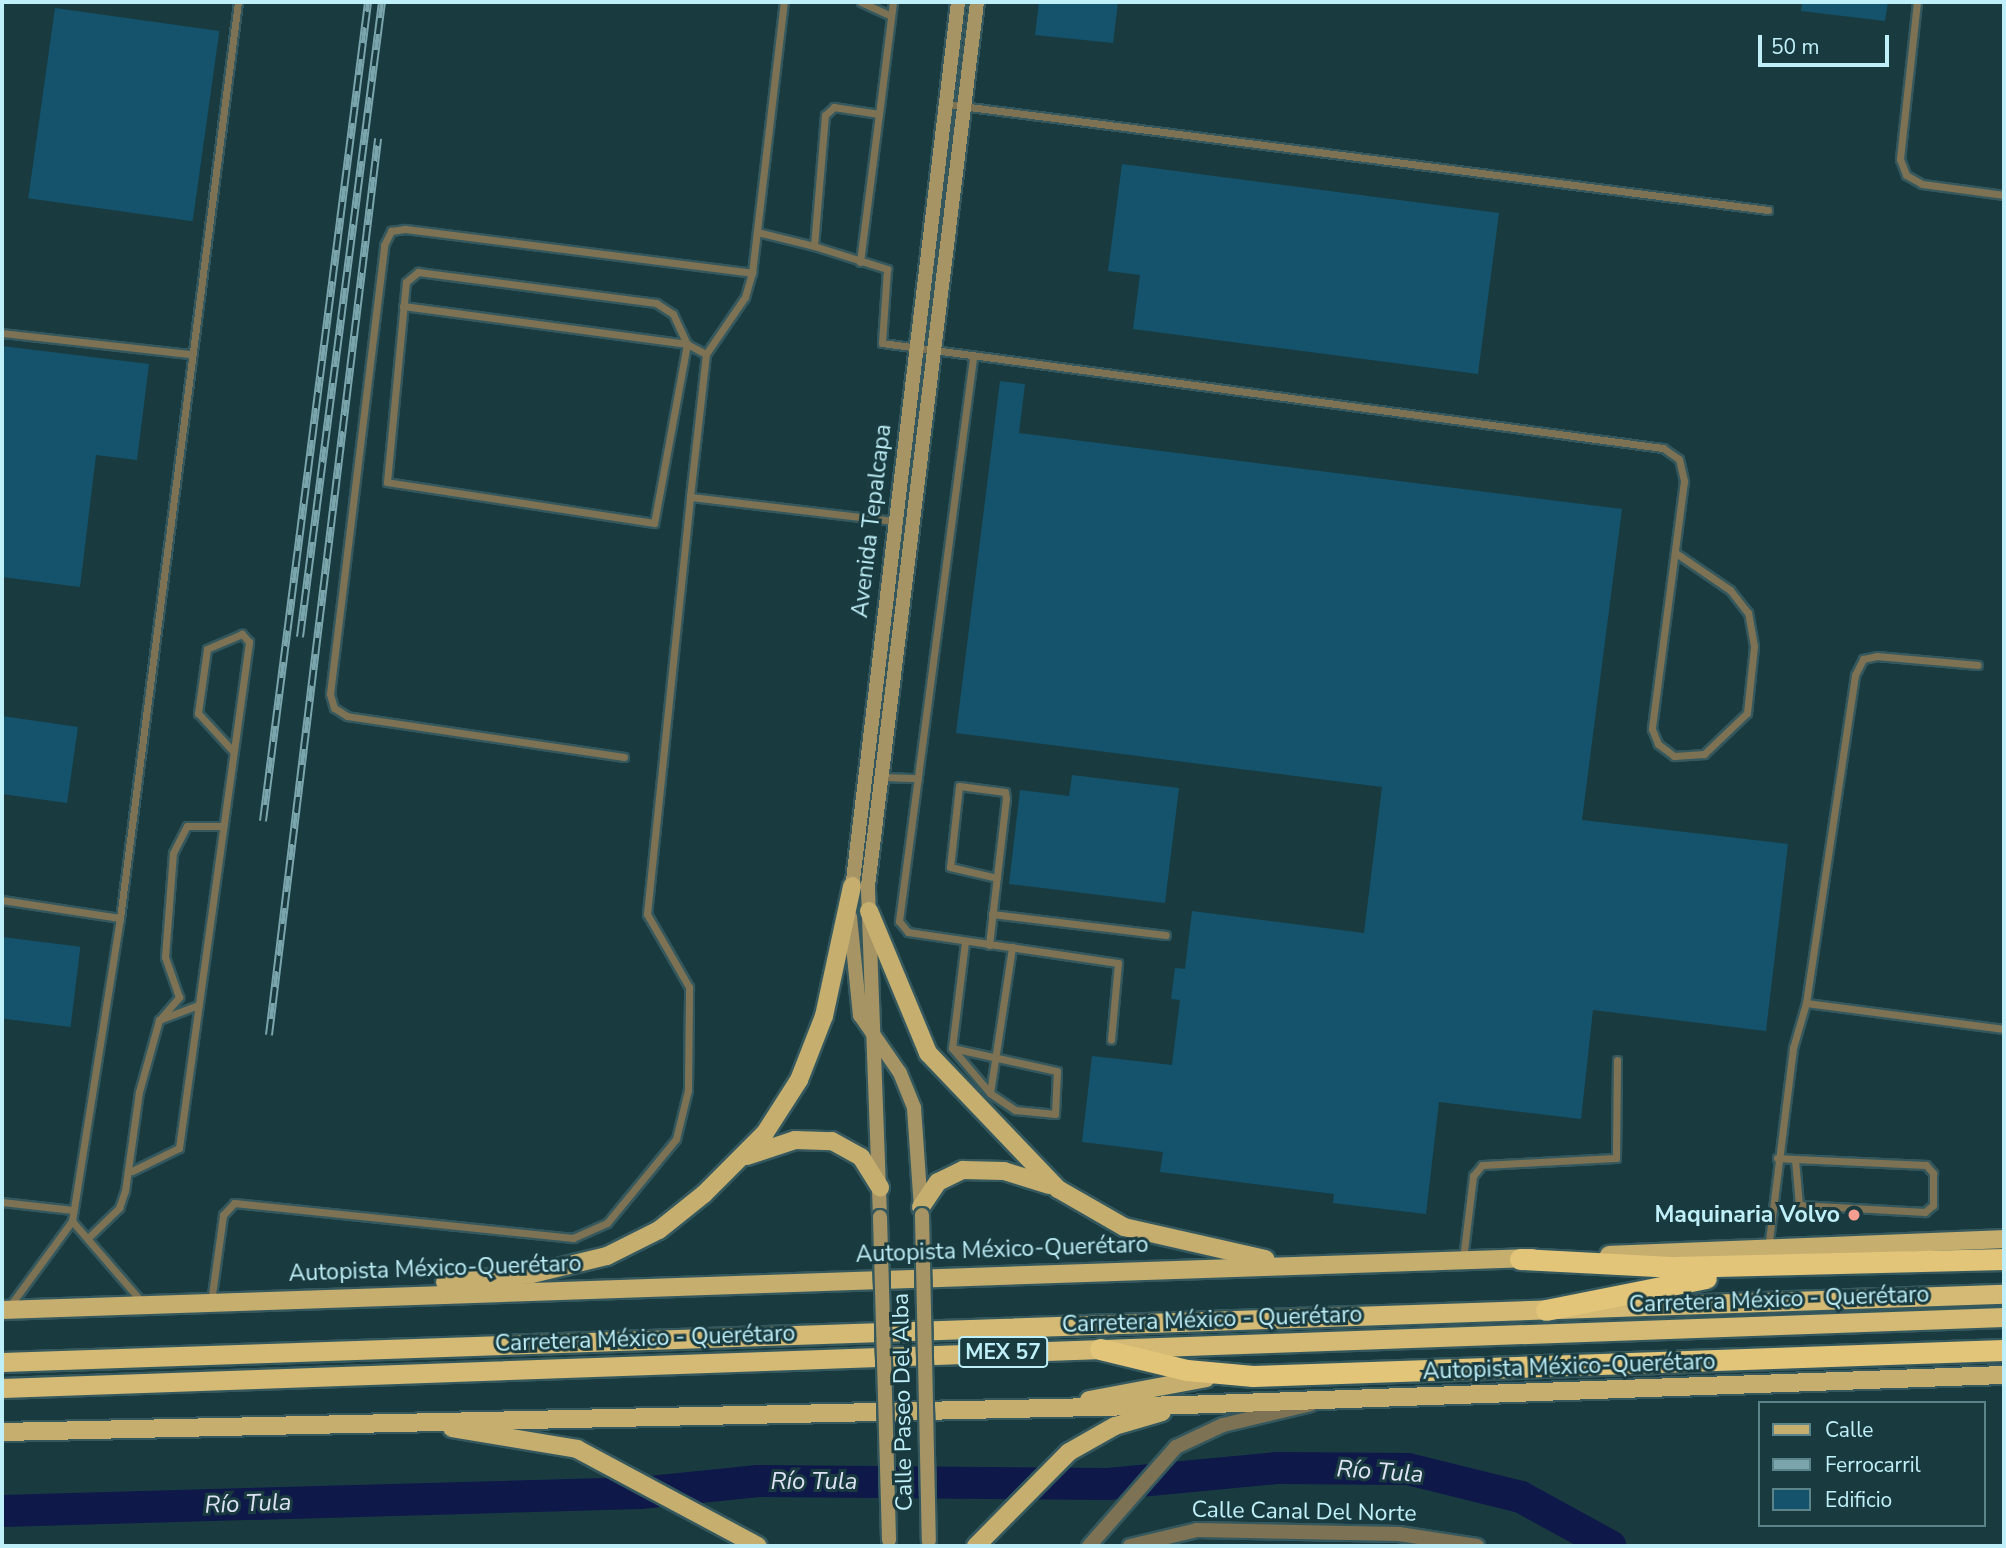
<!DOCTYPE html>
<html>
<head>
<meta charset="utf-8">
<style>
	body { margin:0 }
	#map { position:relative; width:2006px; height:1548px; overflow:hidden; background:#193b40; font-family:"Nunito Sans",sans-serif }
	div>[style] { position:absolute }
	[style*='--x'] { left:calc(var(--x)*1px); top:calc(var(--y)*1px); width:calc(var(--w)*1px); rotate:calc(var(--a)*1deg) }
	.river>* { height:32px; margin:-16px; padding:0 16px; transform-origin:16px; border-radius:16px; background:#0e1849 }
	.building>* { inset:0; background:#14536b; transform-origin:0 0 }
	.roads { filter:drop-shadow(2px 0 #34585d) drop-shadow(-2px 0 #34585d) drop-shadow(0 2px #34585d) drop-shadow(0 -2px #34585d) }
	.service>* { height:7px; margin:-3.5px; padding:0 3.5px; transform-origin:3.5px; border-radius:3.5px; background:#7e7254 }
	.minor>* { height:14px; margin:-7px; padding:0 7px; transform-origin:7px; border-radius:7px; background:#7e7254 }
	.secondary>* { height:14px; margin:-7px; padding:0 7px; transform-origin:7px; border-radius:7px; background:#a79464 }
	.primary>* { height:18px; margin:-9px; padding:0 9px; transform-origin:9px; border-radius:9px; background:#c6ae6f }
	.trunk>* { height:19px; margin:-9.5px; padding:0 9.5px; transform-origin:9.5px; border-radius:9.5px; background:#d4ba74 }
	.motorway>* { height:21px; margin:-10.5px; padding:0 10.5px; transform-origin:10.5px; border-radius:10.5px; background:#e3c579 }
	.rail>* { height:8px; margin-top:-4px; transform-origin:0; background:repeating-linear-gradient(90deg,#193b40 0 16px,#7ba5ac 0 32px); box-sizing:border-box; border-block:2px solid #7ba5ac }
	.bridges { filter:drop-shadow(2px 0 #34585d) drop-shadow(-2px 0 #34585d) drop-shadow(0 2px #34585d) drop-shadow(0 -2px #34585d) }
	.secondary-bridge>* { height:14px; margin:-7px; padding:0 7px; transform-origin:7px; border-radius:7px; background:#a79464 }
	.dots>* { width:19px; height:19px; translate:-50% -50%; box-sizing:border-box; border:4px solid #193b40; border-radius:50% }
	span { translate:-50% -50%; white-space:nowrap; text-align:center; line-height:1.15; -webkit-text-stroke:6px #193b40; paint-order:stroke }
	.shield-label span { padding:2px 5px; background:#193b40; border:2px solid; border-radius:5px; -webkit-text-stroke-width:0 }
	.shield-label { font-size:21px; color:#bfeff8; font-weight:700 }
	.street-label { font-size:23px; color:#bfeff8 }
	.poi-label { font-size:23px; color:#bfeff8; font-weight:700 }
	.right { translate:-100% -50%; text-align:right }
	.water-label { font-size:24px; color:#dde3f4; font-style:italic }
	.frame { position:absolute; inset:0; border:4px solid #bfeff8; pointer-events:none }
	.legend { position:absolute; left:1758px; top:1401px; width:228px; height:126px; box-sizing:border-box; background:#193b40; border:2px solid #5b838a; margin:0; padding:9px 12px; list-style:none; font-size:21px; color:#bfeff8 }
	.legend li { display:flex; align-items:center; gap:14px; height:35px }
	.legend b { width:35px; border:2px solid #5b838a }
	.scale { position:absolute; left:1758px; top:35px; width:131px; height:32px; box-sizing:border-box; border:4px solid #bfeff8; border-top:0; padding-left:9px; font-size:21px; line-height:24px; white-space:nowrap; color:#bfeff8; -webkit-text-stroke:5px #193b40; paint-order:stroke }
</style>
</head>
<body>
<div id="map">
	<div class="river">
		<div style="--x:2;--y:1511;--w:638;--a:-1.62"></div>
		<div style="--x:640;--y:1493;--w:119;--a:-5.8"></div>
		<div style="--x:758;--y:1481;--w:350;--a:0.5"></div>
		<div style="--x:1108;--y:1484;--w:170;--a:-5.4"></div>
		<div style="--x:1277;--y:1468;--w:131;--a:0.4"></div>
		<div style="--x:1408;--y:1469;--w:116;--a:13.9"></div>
		<div style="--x:1521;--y:1497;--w:102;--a:28.8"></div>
	</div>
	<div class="building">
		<div style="clip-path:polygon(1039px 2px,1118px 2px,1113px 43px,1035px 35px)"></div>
		<div style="clip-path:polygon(1802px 2px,1888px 2px,1885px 21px,1801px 11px)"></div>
		<div style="left:55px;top:8px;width:166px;height:192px;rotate:8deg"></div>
		<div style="clip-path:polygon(1122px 164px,1499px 213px,1478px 374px,1133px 329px,1140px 275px,1108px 271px)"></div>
		<div style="clip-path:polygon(2px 346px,149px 364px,137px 460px,96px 455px,80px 587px,2px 577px)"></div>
		<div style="clip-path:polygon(1000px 381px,1025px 384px,1019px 433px,1622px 509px,1582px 820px,1788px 844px,1766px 1031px,1593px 1010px,1581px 1119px,1439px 1102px,1426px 1214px,1333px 1203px,1334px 1194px,1160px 1172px,1163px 1152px,1082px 1142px,1092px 1056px,1172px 1065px,1180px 1000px,1171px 999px,1175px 968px,1185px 969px,1192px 911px,1364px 933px,1382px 787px,956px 733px)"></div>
		<div style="clip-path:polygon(2px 716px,78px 727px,67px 803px,2px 794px)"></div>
		<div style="clip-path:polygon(1072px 775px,1179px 788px,1165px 903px,1009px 884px,1020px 790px,1069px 796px)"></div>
		<div style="left:2px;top:937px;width:79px;height:81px;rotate:7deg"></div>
	</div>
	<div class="roads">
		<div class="service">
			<div style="--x:861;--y:2;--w:33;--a:25"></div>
			<div style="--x:893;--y:2;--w:113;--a:97.1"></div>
			<div style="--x:879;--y:114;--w:46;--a:-171.2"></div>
			<div style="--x:834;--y:107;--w:12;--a:138"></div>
			<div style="--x:825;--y:115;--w:131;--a:94.8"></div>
			<div style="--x:814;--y:246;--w:77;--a:17.5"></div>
			<div style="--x:887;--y:269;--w:74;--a:93.9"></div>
			<div style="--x:882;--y:343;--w:788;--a:7.66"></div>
			<div style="--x:1663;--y:448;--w:19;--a:35"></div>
			<div style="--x:1679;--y:459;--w:23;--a:77"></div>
			<div style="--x:1684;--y:481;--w:250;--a:97.4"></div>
			<div style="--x:1652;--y:729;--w:16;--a:68"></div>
			<div style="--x:1658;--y:744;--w:20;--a:37"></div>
			<div style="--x:1674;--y:756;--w:30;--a:-4"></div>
			<div style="--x:1704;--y:754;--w:59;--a:-43.6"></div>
			<div style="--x:1747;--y:713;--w:67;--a:-84"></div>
			<div style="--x:1754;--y:646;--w:34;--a:-100"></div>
			<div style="--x:1748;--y:613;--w:29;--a:-128"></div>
			<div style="--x:1730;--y:590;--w:65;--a:-145.6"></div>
			<div style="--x:1917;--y:2;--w:158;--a:96.2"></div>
			<div style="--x:1900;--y:159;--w:17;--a:69"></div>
			<div style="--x:1906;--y:175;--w:18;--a:29"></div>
			<div style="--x:1922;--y:184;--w:83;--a:7.6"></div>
			<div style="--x:946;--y:104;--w:829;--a:7.35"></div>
			<div style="--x:757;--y:232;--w:59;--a:13.8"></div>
			<div style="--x:860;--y:262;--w:149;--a:-82.7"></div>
			<div style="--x:418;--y:272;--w:240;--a:7.4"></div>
			<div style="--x:656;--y:303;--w:20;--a:33"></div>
			<div style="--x:673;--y:314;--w:33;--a:65"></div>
			<div style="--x:687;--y:344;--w:182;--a:100.4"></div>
			<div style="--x:654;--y:523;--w:270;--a:-171.3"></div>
			<div style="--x:387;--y:482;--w:201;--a:-84.6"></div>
			<div style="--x:406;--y:282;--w:16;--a:-40"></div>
			<div style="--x:403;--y:306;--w:287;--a:7.6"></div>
			<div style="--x:687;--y:344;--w:21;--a:28"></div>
			<div style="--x:706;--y:354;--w:144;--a:96.4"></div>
			<div style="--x:690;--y:497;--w:206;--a:6.7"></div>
			<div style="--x:2;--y:333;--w:187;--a:6.4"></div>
			<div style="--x:706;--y:354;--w:69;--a:-55.6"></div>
			<div style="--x:745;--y:297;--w:25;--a:-74"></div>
			<div style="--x:752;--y:273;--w:273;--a:-83.3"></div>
			<div style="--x:973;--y:358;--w:568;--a:97.49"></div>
			<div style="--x:899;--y:921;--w:14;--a:51"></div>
			<div style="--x:908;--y:932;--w:212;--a:8.4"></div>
			<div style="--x:1118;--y:963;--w:77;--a:95.2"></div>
			<div style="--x:624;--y:757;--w:280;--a:-171.6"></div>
			<div style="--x:347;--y:716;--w:15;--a:-148"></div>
			<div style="--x:334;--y:708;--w:15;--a:-106"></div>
			<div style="--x:330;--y:694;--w:452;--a:-83.1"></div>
			<div style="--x:384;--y:245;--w:16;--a:-63"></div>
			<div style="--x:391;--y:231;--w:14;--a:-8"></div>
			<div style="--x:405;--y:229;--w:350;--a:7.2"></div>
			<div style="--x:882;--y:777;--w:36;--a:2"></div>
			<div style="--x:2;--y:900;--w:119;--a:8.7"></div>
			<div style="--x:992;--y:914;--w:175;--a:6.9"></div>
			<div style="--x:989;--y:945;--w:147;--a:-83.4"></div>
			<div style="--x:1006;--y:799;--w:7;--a:-98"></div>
			<div style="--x:1005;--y:792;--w:46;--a:-172.6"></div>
			<div style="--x:959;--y:786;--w:81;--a:96.3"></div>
			<div style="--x:950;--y:867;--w:48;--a:13.2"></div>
			<div style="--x:1806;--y:1003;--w:200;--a:7.5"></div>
			<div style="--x:161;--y:1018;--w:28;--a:-49"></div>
			<div style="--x:179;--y:997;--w:42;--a:-109.3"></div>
			<div style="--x:165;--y:957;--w:104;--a:-85.6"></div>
			<div style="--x:173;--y:853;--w:30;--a:-63"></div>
			<div style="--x:187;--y:826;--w:35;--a:0"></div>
			<div style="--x:952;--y:1048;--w:107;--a:12.4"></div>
			<div style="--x:1057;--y:1071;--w:43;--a:92.7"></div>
			<div style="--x:1055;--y:1114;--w:40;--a:-174.3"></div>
			<div style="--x:1015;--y:1110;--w:30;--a:-146"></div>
			<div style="--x:990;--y:1093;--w:59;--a:-130.2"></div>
			<div style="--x:952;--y:1048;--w:107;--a:-83"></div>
			<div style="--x:990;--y:1093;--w:148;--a:-81.4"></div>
			<div style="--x:1777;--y:1158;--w:18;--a:3"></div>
			<div style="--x:1795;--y:1159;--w:131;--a:2.6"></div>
			<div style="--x:1926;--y:1165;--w:11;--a:49"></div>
			<div style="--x:1933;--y:1173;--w:32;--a:90"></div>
			<div style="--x:1933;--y:1205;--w:11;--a:139"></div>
			<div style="--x:1925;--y:1212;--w:126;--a:-176.8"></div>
			<div style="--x:1799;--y:1205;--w:46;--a:-95"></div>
			<div style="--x:132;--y:1171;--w:52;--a:-26.1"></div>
			<div style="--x:179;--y:1148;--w:511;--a:-82.12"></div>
			<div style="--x:249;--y:642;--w:11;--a:-131"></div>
			<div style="--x:242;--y:634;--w:38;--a:157"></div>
			<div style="--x:207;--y:649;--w:65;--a:98"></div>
			<div style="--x:198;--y:713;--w:52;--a:47.4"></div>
			<div style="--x:2;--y:1202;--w:71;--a:6.4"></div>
			<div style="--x:72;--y:1221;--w:107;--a:49.2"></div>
			<div style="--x:89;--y:1237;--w:42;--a:-44"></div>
			<div style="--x:119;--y:1208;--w:18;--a:-71"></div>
			<div style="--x:125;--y:1191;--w:100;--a:-82"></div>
			<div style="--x:139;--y:1092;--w:75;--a:-74.5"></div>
			<div style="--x:159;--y:1020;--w:42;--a:-21"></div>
			<div style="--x:1768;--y:1249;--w:203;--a:-82.9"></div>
			<div style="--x:1793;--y:1048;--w:47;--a:-73.9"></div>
			<div style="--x:1806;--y:1003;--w:332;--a:-81.5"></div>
			<div style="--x:1855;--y:675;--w:18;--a:-63"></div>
			<div style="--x:1863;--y:659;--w:14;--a:-12"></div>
			<div style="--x:1877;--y:656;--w:101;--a:5.1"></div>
			<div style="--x:1463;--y:1259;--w:84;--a:-83.1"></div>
			<div style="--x:1473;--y:1176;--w:14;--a:-51"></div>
			<div style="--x:1482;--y:1165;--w:134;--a:-3"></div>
			<div style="--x:1616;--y:1158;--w:98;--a:-89.4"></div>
			<div style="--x:211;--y:1302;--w:88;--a:-82.1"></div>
			<div style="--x:223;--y:1215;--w:16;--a:-47"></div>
			<div style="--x:234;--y:1203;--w:341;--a:5.9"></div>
			<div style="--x:573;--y:1238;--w:37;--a:-24"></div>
			<div style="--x:607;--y:1223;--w:109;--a:-50.6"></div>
			<div style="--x:676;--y:1139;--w:50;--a:-76.2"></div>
			<div style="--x:688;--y:1090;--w:103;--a:-89.4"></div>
			<div style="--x:689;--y:987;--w:84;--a:-119.9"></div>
			<div style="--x:647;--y:914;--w:419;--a:-84.1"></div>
			<div style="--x:9;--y:1307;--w:107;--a:-53.8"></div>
			<div style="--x:72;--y:1221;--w:307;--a:-81"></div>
			<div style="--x:120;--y:918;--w:924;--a:-82.66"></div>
		</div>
		<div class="minor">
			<div style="--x:1089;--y:1546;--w:132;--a:-48.7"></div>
			<div style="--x:1176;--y:1447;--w:52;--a:-25.1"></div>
			<div style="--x:1223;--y:1425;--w:90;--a:-13.4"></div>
			<div style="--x:1130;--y:1546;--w:69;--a:-13.4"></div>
			<div style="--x:1197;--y:1530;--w:202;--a:1.1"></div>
			<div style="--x:1399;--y:1534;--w:79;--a:8.7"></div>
		</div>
		<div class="secondary">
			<div style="--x:851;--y:897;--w:901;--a:-83.18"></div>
			<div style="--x:850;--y:917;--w:99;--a:84.2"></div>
			<div style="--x:860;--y:1015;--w:70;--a:55.4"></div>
			<div style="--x:900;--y:1073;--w:38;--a:68"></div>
			<div style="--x:914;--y:1108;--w:101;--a:86"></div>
			<div style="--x:880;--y:1217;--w:331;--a:-92.1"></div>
			<div style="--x:868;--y:886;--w:891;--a:-82.97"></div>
		</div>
		<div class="primary">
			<div style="--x:869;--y:911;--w:154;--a:67.4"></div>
			<div style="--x:928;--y:1053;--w:188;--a:46.3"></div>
			<div style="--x:1058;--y:1189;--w:76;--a:29.9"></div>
			<div style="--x:1124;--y:1227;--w:145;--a:12.8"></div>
			<div style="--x:747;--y:1156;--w:51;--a:-18.4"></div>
			<div style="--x:795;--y:1140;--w:37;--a:2"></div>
			<div style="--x:832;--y:1141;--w:33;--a:29"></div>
			<div style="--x:861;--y:1157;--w:36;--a:58"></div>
			<div style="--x:921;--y:1207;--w:30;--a:-56"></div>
			<div style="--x:938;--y:1182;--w:28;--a:-26"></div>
			<div style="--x:963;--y:1170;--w:41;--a:1.4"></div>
			<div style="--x:1004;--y:1171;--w:47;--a:17.3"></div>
			<div style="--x:1609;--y:1255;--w:395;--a:-2.3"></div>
			<div style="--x:445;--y:1282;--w:87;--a:-5.3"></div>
			<div style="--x:532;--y:1274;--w:77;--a:-13.5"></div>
			<div style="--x:607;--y:1256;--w:58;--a:-26.6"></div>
			<div style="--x:659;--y:1230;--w:58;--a:-38.7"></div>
			<div style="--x:704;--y:1194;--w:86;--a:-45"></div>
			<div style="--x:765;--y:1133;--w:63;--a:-57.3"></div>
			<div style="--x:799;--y:1080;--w:69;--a:-68.7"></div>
			<div style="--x:824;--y:1016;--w:133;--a:-77.8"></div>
			<div style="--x:2;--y:1310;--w:1531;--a:-1.95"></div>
			<div style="--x:1089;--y:1400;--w:119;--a:-10.6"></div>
			<div style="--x:452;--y:1428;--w:127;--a:9.5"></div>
			<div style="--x:577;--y:1449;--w:205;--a:28.2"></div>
			<div style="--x:2;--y:1432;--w:1183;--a:-1.31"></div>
			<div style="--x:1185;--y:1405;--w:820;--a:-2.1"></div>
			<div style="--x:976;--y:1546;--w:132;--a:-45.3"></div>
			<div style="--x:1069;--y:1452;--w:53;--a:-29.5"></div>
			<div style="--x:1115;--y:1426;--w:49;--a:-16.6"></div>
		</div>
		<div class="trunk">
			<div style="--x:2;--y:1362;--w:2003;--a:-1.95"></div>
			<div style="--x:2;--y:1388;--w:2003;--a:-2.03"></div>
		</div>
		<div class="motorway">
			<div style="--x:1520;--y:1259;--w:155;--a:3"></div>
			<div style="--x:1675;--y:1267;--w:329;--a:-1.4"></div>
			<div style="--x:1546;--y:1310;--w:163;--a:-11.3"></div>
			<div style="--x:1100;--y:1349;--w:89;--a:13.6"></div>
			<div style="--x:1187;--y:1370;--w:66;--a:5.2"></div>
			<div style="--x:1253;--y:1376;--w:751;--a:-1.98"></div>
		</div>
	</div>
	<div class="rail">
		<div style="--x:300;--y:637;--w:640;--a:-82.64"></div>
		<div style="--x:263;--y:821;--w:826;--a:-82.69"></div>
		<div style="--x:269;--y:1035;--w:903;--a:-83.06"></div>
	</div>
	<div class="bridges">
		<div class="secondary-bridge">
			<div style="--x:922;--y:1215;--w:326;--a:88.8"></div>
			<div style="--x:880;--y:1217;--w:323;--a:88.4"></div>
		</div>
	</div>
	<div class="dots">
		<div style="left:1854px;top:1215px;background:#f59d8f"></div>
	</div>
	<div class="shield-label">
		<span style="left:1003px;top:1352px">MEX 57</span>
	</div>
	<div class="street-label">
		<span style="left:872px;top:521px;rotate:-83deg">Avenida Tepalcapa</span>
		<span style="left:1002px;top:1250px;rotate:-2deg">Autopista México-Querétaro</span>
		<span style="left:435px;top:1269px;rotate:-2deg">Autopista México-Querétaro</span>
		<span style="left:1779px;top:1300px;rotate:-2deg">Carretera México - Querétaro</span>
		<span style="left:1212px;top:1320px;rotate:-2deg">Carretera México - Querétaro</span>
		<span style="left:645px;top:1339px;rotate:-2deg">Carretera México - Querétaro</span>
		<span style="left:1569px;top:1367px;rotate:-2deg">Autopista México-Querétaro</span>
		<span style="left:903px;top:1402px;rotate:-91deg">Calle Paseo Del Alba</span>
		<span style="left:1304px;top:1512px;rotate:1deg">Calle Canal Del Norte</span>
	</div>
	<div class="poi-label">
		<span class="right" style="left:1840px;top:1215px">Maquinaria Volvo</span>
	</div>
	<div class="water-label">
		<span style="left:1380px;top:1472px;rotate:4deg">Río Tula</span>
		<span style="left:814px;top:1482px">Río Tula</span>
		<span style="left:248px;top:1504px;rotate:-2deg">Río Tula</span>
	</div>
	<div class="frame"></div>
	<ul class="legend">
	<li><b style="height:9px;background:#c6ae6f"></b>Calle</li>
	<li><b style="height:9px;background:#7ba5ac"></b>Ferrocarril</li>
	<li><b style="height:19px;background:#14536b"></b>Edificio</li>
	</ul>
	<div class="scale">50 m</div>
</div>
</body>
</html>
